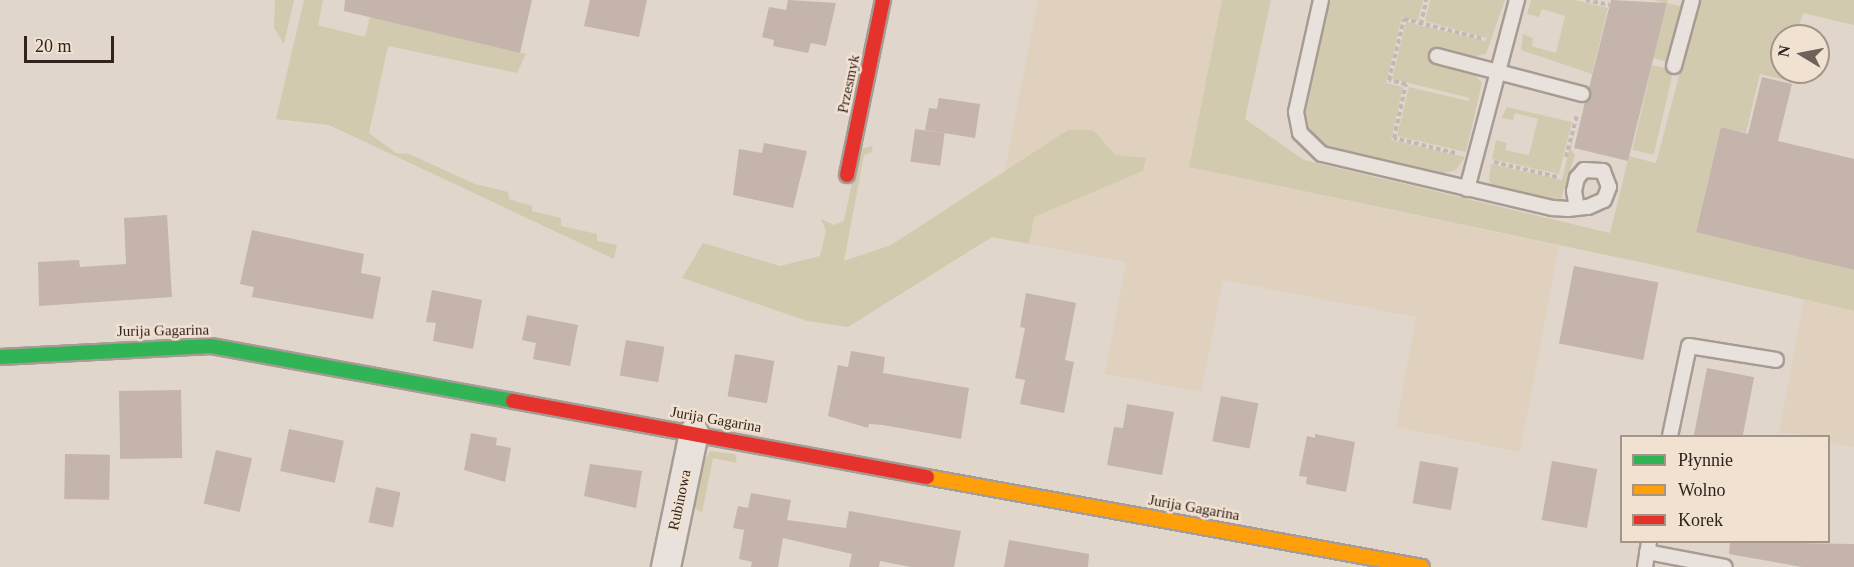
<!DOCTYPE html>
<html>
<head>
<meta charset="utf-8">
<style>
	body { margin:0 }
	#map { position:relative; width:1854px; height:567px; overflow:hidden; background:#e1d6cb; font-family:Georgia,serif }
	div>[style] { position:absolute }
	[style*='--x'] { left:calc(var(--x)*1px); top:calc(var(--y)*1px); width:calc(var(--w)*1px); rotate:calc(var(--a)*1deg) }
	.farmland>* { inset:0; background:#dfd1bd }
	.green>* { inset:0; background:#d2caaf; transform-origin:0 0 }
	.building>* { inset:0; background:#c4b4ac; transform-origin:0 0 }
	.path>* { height:4px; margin-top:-2px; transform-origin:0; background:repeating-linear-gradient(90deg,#c1b9b3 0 4.5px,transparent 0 7.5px) }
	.roads { filter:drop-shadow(2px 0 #a69c94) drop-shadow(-2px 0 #a69c94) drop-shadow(0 2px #a69c94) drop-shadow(0 -2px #a69c94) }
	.lane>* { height:14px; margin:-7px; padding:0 7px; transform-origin:7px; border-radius:7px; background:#e9e2dc }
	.street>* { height:28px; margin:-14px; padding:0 14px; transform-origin:14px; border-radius:14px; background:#e9e2dc }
	.fast>* { height:14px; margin:-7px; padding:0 7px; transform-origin:7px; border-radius:7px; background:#30b455 }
	.slow>* { height:14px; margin:-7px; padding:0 7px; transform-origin:7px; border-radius:7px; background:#ff9f0a }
	.jam>* { height:14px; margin:-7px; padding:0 7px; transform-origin:7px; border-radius:7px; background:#e5322d }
	span { translate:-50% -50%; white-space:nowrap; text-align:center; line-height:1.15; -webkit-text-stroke:5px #f1e1d1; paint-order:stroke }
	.street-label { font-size:15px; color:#32231e }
	.legend { position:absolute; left:1620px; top:435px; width:210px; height:108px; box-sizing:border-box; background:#f1e1d1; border:2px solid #a59589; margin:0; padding:8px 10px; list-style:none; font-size:18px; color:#32231e }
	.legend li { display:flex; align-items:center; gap:12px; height:30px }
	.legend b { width:30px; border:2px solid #a59589 }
	.north { position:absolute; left:1770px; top:24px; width:60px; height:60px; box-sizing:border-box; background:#f1e1d1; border:2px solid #a59589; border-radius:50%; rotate:280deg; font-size:16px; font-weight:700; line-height:24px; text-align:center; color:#32231e }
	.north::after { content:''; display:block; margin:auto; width:21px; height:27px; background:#6f625b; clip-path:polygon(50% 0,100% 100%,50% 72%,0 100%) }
	.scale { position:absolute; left:24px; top:36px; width:90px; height:27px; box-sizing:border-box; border:3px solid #32231e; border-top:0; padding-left:8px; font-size:18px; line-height:21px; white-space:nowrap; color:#32231e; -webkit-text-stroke:4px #f1e1d1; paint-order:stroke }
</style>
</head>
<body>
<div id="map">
	<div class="farmland">
		<div style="clip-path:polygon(1038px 0,1222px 0,1189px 167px,1559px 246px,1520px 452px,1396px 427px,1416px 317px,1223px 280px,1201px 392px,1105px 374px,1126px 262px,992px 237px)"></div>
		<div style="clip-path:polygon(1804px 300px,1854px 311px,1854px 447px,1829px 442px,1828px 436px,1779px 433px)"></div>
	</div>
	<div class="green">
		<div style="clip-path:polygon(275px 0,294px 0,284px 44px,274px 28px)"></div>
		<div style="clip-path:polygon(304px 0,323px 0,318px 25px,365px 37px,370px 16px,526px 54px,517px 73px,388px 46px,369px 133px,396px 153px,409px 154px,475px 184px,508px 192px,509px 199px,532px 206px,532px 211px,561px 218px,561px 226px,597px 234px,597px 241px,617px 245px,614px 259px,329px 125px,276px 119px)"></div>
		<div style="clip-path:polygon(1222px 0,1271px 0,1245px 119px,1304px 160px,1610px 233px,1629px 156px,1656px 163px,1699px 0,1854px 0,1854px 25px,1803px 13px,1796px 36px,1782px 36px,1785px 80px,1760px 74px,1746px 133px,1721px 127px,1696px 231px,1854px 270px,1854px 311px,1649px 264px,1189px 167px)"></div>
		<div style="clip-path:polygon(1328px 0,1423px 0,1418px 21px,1402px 17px,1386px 83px,1403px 87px,1391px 140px,1465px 157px,1456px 170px,1437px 175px,1326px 148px,1310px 136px,1305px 127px,1304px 106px)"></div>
		<div style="clip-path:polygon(1430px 0,1505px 0,1486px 54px,1471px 57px,1435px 48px,1430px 61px,1475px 75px,1482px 83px,1466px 152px,1397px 136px,1409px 87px,1469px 101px,1470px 98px,1392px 79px,1406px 22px,1485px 41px,1487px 38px,1425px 21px)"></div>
		<div style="clip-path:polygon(1531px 0,1574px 0,1608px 8px,1592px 74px,1521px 50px,1523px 34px,1533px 38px,1532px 46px,1556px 53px,1565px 16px,1542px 9px,1539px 17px,1527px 14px)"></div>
		<div style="clip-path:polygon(1654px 0,1668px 0,1667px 3px,1679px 6px,1684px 0,1668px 62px,1653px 58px,1667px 4px)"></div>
		<div style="left:1652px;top:65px;width:22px;height:87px;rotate:13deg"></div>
		<div style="clip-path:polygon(1507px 107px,1572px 122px,1559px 174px,1492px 159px,1496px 140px,1507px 143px,1505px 150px,1529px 155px,1538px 119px,1515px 113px,1513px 120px,1501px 118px)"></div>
		<div style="clip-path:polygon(1574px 129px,1571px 150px,1575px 155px,1561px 199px,1548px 201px,1492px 186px,1489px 180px,1491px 164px,1562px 180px)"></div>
		<div style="clip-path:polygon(1068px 130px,1093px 130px,1115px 155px,1146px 158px,1143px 171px,1034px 217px,1029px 244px,992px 237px,848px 327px,807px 321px,682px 278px,703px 243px,780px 266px,820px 256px,826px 231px,821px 219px,834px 225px,844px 221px,858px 153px,862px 148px,873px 146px,871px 153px,864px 155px,844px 261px,891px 245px)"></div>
		<div style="clip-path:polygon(710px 451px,735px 454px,737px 463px,713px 458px,702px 513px,694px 507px,705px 459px)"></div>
	</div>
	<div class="building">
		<div style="clip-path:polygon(345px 0,532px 0,520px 53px,344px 11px)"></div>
		<div style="clip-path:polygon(590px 0,647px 0,639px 37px,584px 26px)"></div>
		<div style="clip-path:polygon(788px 0,836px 3px,826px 46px,811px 43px,808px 53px,773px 46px,774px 40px,762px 37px,769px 7px,786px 10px)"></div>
		<div style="clip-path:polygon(1611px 0,1667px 3px,1628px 161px,1574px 148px,1585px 102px,1591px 96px,1589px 88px)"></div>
		<div style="clip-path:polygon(1762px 77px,1792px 84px,1778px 141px,1854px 159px,1854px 270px,1696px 232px,1721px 127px,1748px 134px)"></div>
		<div style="clip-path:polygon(939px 98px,980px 104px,975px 138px,925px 130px,929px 108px,937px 109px)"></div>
		<div style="left:915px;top:129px;width:30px;height:33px;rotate:8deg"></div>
		<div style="clip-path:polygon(764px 143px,807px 151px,793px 208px,733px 195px,739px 149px,762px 153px)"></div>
		<div style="clip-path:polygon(167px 215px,172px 297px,39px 306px,38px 262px,79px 260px,80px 267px,126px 264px,124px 218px)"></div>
		<div style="clip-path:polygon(252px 230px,364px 254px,361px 273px,381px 277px,373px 319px,252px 297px,254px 287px,240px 284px)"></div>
		<div style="left:1574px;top:266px;width:86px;height:79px;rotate:11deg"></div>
		<div style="clip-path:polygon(432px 290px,482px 300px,473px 349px,433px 341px,436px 323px,426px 322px)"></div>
		<div style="clip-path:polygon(1026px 293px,1076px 303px,1065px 360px,1074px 362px,1064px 413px,1020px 404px,1025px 380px,1015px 378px,1025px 328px,1020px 327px)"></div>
		<div style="clip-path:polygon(527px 315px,578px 325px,570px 366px,533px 359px,536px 343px,522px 340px)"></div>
		<div style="left:626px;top:340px;width:39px;height:36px;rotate:10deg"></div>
		<div style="clip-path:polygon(851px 351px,885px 357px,883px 373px,969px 388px,961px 439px,883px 425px,869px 424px,868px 428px,828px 416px,838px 365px,848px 367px)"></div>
		<div style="left:735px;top:354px;width:40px;height:43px;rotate:10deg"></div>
		<div style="left:1707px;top:368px;width:48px;height:69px;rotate:11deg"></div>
		<div style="left:181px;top:390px;width:68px;height:62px;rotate:89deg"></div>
		<div style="left:1221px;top:396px;width:38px;height:46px;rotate:11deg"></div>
		<div style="clip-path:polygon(1127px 404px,1174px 412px,1162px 475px,1107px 465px,1114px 427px,1123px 428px)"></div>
		<div style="left:289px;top:429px;width:56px;height:43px;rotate:12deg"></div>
		<div style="clip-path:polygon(471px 433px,497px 438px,496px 445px,511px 448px,505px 482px,464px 470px)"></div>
		<div style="clip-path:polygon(1315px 434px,1355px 442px,1346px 492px,1306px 484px,1307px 477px,1299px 476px,1307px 436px,1315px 438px)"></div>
		<div style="left:216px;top:450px;width:37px;height:55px;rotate:13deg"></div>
		<div style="left:65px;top:454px;width:45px;height:45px;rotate:1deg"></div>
		<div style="left:1420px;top:461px;width:39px;height:43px;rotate:10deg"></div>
		<div style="left:1552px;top:461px;width:46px;height:60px;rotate:10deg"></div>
		<div style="clip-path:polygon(590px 464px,642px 471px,636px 508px,584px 496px)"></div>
		<div style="left:376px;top:487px;width:25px;height:36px;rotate:12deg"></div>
		<div style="clip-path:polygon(751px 493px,791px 500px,787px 520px,846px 528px,849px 511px,961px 531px,954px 567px,911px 567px,880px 561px,879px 567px,849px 567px,852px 554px,783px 538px,778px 567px,751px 567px,752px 562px,739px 559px,744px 530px,733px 528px,738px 506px,748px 508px)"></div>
		<div style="clip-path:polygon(1009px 540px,1089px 554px,1088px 567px,1004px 567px)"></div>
		<div style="clip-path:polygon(1730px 542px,1854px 544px,1854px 567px,1802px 567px,1729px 554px)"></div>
	</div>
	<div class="path">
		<div style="--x:1586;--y:0;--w:24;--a:12"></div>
		<div style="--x:1421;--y:24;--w:25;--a:-78"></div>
		<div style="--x:1455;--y:153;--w:63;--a:-166.2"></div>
		<div style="--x:1394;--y:138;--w:55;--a:-77.5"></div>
		<div style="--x:1406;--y:84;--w:17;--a:-167"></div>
		<div style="--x:1389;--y:80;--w:63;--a:-76.2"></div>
		<div style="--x:1404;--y:19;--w:82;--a:14"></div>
		<div style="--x:1566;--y:157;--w:43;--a:-75.3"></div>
		<div style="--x:1494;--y:162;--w:65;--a:13.4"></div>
	</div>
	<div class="roads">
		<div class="lane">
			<div style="--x:1321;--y:0;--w:115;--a:102.6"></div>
			<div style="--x:1296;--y:112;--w:21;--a:79"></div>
			<div style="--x:1300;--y:133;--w:30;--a:44"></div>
			<div style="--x:1322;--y:154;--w:237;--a:13.2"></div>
			<div style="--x:1553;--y:208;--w:15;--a:4"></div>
			<div style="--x:1568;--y:209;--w:20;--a:-6"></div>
			<div style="--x:1588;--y:207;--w:17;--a:-24"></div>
			<div style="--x:1604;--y:200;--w:14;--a:-69"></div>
			<div style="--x:1609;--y:187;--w:17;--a:-111"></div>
			<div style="--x:1603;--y:171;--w:19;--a:-177"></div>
			<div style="--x:1584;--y:170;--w:11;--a:131"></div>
			<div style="--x:1577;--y:178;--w:13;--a:103"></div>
			<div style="--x:1574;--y:191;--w:17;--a:80"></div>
			<div style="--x:1437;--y:56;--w:150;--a:14.7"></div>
			<div style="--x:1674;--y:66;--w:68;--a:-74.7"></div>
			<div style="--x:1467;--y:189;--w:196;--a:-75.2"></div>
			<div style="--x:1670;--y:436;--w:92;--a:-78.1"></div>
			<div style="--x:1689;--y:346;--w:88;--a:9.1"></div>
			<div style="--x:1647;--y:552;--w:79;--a:10.9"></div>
			<div style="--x:1645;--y:567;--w:25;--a:-81"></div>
		</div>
		<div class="street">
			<div style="--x:666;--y:567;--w:137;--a:-78.2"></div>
		</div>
		<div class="fast">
			<div style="--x:0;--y:357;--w:211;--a:-3"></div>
			<div style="--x:211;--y:346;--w:307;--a:10.3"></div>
		</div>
		<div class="slow">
			<div style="--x:927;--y:477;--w:503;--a:10.3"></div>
		</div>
		<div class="jam">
			<div style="--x:847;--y:175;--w:179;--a:-78.4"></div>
			<div style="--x:513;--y:401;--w:421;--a:10.4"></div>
		</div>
	</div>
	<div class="street-label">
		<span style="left:849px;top:84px;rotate:-78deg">Przesmyk</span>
		<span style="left:163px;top:331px;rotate:-1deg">Jurija Gagarina</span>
		<span style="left:716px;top:420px;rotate:10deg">Jurija Gagarina</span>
		<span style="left:680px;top:500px;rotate:-78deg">Rubinowa</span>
		<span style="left:1194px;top:508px;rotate:10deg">Jurija Gagarina</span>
	</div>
	<ul class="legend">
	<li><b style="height:8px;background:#30b455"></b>Płynnie</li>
	<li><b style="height:8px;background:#ff9f0a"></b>Wolno</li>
	<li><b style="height:8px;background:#e5322d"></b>Korek</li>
	</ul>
	<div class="north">N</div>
	<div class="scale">20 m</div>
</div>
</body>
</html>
